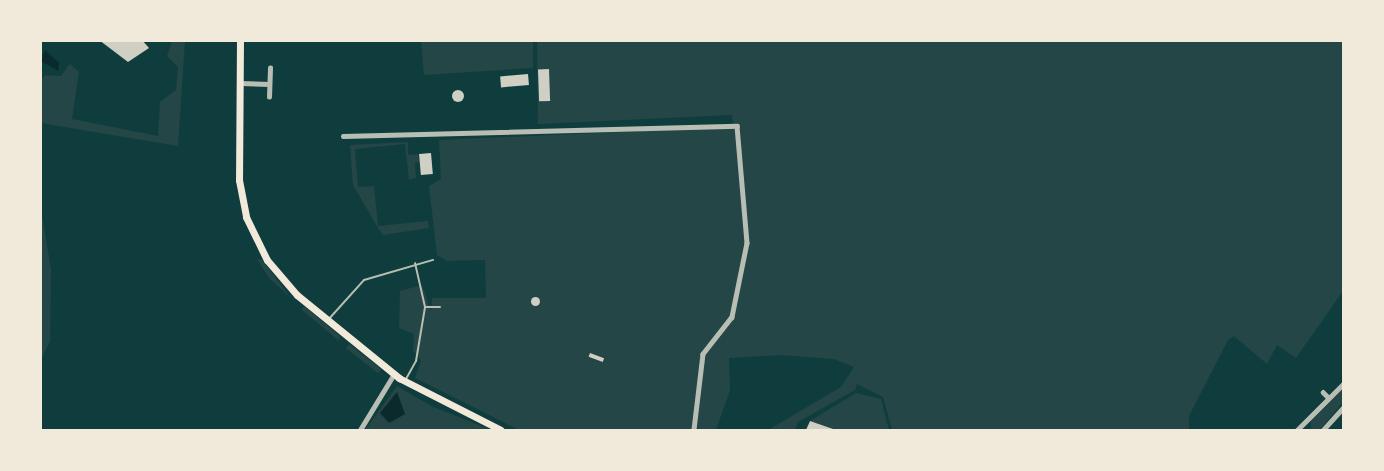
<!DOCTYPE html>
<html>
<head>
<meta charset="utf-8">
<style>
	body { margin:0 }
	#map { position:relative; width:1384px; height:471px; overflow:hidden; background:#0f3d3e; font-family:"PT Sans Narrow",sans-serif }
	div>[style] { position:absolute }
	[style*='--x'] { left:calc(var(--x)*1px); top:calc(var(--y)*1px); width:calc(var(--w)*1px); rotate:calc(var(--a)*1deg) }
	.green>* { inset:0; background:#244646; transform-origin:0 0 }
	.water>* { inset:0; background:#0a2a2b }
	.building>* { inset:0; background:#cfcfc3; transform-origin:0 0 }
	.round { border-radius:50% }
	.service>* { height:2px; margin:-1px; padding:0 1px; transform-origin:1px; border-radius:1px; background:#b8beb3 }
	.minor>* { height:4.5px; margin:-2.25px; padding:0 2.25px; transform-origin:2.25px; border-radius:2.25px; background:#b8beb3 }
	.primary>* { height:7px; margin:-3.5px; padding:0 3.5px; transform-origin:3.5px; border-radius:3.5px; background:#f1e9da }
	span { translate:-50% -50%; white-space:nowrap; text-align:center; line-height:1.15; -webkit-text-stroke:6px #f1e9da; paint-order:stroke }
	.frame { position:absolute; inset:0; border:42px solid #f1e9da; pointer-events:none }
</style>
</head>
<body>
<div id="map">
	<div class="green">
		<div style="clip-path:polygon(172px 41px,185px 41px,178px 146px,41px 123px,41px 80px,45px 75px,61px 76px,70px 64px,79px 72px,72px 119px,158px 136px,160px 102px,176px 90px,178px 67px,167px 56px)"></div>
		<div style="clip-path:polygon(421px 41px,533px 41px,533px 68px,424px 75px)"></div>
		<div style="clip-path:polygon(537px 41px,1343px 41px,1343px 291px,1296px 358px,1277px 345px,1267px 364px,1234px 336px,1228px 340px,1189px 416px,1189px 430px,892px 430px,883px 397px,857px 384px,855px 390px,798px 422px,795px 430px,768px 430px,841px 387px,854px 367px,834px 359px,781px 355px,729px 358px,730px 390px,716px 430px,519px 430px,415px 378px,421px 360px,413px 351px,414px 334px,399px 328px,400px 291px,422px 285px,431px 311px,432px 298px,486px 298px,485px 260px,447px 261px,437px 255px,429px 186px,441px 179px,439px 140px,733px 127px,732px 115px,538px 124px)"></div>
		<div style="clip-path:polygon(408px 142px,408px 155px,418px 154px,419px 162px,415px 163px,416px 178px,409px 180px,405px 144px,355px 149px,358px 187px,374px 186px,378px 226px,428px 221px,429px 228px,383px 235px,377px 226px,353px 185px,350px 145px)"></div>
		<div style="clip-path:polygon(41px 208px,51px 270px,50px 341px,41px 360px)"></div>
		<div style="clip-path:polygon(257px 259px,262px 260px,291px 298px,269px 278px)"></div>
		<div style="clip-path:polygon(305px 307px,340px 336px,339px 341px,301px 309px)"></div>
		<div style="left:349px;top:344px;width:41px;height:5px;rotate:38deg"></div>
		<div style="clip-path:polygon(1343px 385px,1343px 402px,1320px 430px,1311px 430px,1311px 420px)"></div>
		<div style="clip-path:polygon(397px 386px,431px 406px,491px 430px,365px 430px)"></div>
		<div style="clip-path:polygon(856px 393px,881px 399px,889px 430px,837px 430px,810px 421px)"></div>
	</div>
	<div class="water">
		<div style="clip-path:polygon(45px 50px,59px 63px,58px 71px,41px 61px)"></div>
		<div style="clip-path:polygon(397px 392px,405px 414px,389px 423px,380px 413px)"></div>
	</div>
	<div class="building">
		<div style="clip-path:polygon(99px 40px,142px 40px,149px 48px,128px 62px)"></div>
		<div style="left:549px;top:69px;width:32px;height:11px;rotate:88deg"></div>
		<div style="left:528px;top:74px;width:11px;height:28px;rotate:85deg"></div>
		<div class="round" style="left:452px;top:90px;width:12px;height:12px"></div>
		<div style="left:431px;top:153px;width:21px;height:12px;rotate:85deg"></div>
		<div class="round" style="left:530.5px;top:296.5px;width:9px;height:9px"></div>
		<div style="left:590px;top:353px;width:15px;height:4px;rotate:20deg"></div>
		<div style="clip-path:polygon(810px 421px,836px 430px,806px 430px)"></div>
	</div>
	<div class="service">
		<div style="--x:425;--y:307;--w:15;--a:0"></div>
		<div style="--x:328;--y:320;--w:54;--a:-48"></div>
		<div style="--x:364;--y:280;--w:72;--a:-16.2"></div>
		<div style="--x:406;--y:379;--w:21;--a:-61"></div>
		<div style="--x:416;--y:361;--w:55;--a:-80.5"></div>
		<div style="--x:425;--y:307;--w:45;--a:-102.8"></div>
	</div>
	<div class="minor">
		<div style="--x:240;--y:83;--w:29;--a:2"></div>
		<div style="--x:269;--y:97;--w:29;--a:-88"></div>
		<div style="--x:343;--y:136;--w:394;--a:-1.5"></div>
		<div style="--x:737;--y:126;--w:117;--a:85.1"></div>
		<div style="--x:747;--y:243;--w:76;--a:101.5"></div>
		<div style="--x:732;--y:317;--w:47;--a:128.1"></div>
		<div style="--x:703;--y:354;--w:77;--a:96.8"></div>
		<div style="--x:1323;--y:392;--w:8;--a:45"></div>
		<div style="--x:360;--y:430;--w:66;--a:-58.7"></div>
		<div style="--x:1297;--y:430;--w:66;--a:-45"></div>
		<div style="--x:1323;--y:430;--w:31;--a:-48"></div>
	</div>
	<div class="primary">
		<div style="--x:240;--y:40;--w:140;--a:90.4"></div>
		<div style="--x:239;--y:180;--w:38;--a:79"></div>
		<div style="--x:246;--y:217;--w:48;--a:64"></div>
		<div style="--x:267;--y:260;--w:46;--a:49.4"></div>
		<div style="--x:297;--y:295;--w:132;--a:39.1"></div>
		<div style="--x:399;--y:378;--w:114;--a:27"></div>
	</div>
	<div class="frame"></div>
</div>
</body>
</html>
